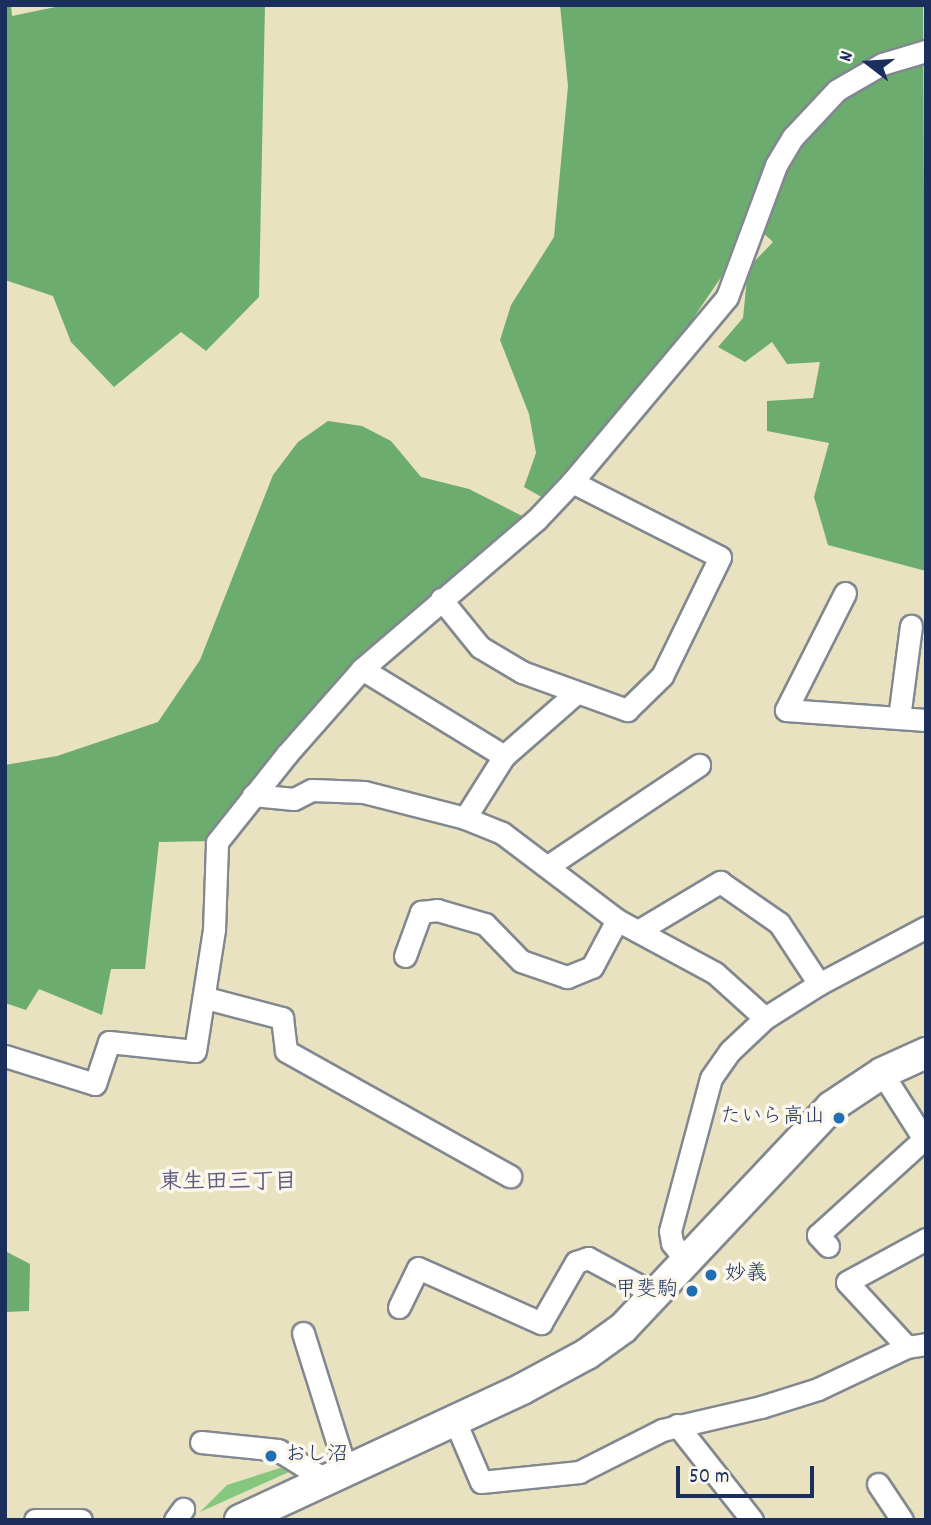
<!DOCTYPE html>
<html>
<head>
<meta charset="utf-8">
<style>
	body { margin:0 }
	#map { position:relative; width:931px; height:1525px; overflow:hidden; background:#e9e2c0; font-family:Dekko,"Klee One",sans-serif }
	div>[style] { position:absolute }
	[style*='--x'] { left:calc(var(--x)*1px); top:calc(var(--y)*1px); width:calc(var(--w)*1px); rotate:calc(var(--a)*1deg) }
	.green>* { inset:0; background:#86c77f }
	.forest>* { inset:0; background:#6cac6e }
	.roads { filter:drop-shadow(2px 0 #82888f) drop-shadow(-2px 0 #82888f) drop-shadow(0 2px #82888f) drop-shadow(0 -2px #82888f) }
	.street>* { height:21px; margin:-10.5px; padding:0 10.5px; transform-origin:10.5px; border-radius:10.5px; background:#fff }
	.secondary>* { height:30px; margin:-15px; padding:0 15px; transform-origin:15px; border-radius:15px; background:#fff }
	.dots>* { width:19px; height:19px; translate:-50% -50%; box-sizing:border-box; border:4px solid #fbf7ec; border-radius:50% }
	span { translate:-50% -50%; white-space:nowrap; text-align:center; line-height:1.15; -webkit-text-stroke:7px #fbf7ec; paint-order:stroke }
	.poi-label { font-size:21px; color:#1b2f5e }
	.right { translate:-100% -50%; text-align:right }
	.left { translate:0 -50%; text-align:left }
	.neighbourhood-label { font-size:23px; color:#5f5b81; font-weight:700 }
	.frame { position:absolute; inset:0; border:7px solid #1b2f5e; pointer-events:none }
	.north { position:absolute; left:833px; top:28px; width:70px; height:70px; -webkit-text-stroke:5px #fbf7ec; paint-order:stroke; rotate:287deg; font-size:19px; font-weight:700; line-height:28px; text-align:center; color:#1b2f5e }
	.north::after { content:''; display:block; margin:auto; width:24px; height:32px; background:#1b2f5e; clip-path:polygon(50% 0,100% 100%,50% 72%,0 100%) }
	.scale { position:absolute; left:676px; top:1466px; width:138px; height:32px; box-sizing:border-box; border:4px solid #1b2f5e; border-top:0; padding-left:9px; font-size:21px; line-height:24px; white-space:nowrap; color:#1b2f5e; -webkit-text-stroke:5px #fbf7ec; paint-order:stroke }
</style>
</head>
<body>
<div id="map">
	<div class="green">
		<div style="clip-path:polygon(280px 1468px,291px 1471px,200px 1512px,227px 1485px)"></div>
	</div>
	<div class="forest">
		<div style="clip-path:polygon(5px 5px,11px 5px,12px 16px,65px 5px,265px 5px,259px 297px,206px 351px,181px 332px,114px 387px,71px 342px,53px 296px,5px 280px)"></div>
		<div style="clip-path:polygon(560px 5px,923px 5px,926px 571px,828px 545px,814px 497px,829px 443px,767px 431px,767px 401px,813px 398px,820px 362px,787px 364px,772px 342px,745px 362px,718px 347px,743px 318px,748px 268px,773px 242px,756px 226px,662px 364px,552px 503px,524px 487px,536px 453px,529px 414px,500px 340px,511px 305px,554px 237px,568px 86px)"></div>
		<div style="clip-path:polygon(328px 421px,362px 426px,391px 441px,421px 477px,469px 489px,526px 518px,453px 586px,212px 841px,159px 842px,145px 969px,111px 969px,102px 1015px,39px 989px,26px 1010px,5px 1003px,5px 765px,57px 756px,158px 722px,200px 660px,273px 475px,298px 442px)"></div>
		<div style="clip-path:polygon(5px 1251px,30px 1264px,29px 1311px,5px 1312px)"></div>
	</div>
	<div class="roads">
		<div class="street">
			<div style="--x:845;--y:593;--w:131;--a:116.8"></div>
			<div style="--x:786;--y:710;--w:140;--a:4.1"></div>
			<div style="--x:441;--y:599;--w:62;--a:50.9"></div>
			<div style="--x:480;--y:647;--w:49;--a:30.8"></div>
			<div style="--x:522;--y:672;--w:112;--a:19.9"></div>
			<div style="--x:627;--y:710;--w:49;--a:-44.2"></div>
			<div style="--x:662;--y:676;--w:132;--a:-64"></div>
			<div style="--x:720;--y:557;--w:166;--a:-153.1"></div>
			<div style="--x:362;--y:669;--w:167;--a:31.5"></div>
			<div style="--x:899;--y:718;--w:93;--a:-82.6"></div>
			<div style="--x:253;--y:795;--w:41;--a:5.6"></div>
			<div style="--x:294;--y:799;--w:20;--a:-27"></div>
			<div style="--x:312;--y:790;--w:52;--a:2.2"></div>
			<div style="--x:364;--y:792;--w:104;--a:14.4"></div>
			<div style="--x:465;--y:818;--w:40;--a:22"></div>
			<div style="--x:502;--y:833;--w:144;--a:37.1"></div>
			<div style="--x:617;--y:920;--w:111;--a:28.4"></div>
			<div style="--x:715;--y:973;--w:67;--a:42"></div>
			<div style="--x:465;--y:818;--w:73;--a:-57.8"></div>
			<div style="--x:504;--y:756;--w:96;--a:-41.2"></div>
			<div style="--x:548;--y:866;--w:182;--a:-33.8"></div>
			<div style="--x:638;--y:931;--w:96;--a:-30.9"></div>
			<div style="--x:720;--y:882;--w:72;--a:34.8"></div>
			<div style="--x:779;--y:923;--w:73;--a:56.7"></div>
			<div style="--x:405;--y:956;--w:47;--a:-70"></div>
			<div style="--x:421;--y:912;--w:16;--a:-7"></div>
			<div style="--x:437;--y:910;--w:50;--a:16.3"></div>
			<div style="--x:485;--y:924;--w:52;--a:45.8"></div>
			<div style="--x:521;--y:961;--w:49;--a:19.2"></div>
			<div style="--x:567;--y:977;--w:27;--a:-22"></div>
			<div style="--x:592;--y:967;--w:53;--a:-62"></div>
			<div style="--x:206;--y:998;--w:79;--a:14.7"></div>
			<div style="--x:282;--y:1018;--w:33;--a:83"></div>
			<div style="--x:286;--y:1051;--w:257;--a:29.2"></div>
			<div style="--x:5;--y:1056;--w:94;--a:17.3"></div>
			<div style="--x:95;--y:1084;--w:44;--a:-71.6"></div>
			<div style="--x:109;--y:1042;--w:86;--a:6"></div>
			<div style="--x:195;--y:1051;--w:122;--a:-81.1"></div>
			<div style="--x:214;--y:930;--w:88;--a:-88"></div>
			<div style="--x:217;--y:842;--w:112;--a:-51.5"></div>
			<div style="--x:287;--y:754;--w:113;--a:-48.6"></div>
			<div style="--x:362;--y:669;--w:230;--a:-40.6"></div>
			<div style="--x:537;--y:519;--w:51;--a:-46.6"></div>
			<div style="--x:572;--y:482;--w:241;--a:-50"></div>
			<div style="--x:727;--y:297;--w:141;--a:-69.6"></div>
			<div style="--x:776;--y:165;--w:33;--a:-59"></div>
			<div style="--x:793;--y:137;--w:64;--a:-46.9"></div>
			<div style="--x:837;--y:90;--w:52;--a:-30"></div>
			<div style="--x:882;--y:64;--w:46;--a:-16.5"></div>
			<div style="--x:828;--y:1246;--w:15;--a:-132"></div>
			<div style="--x:818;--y:1235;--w:143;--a:-42.2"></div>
			<div style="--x:924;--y:1139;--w:78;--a:-122.5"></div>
			<div style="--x:685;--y:1259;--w:21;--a:-129"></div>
			<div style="--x:672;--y:1243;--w:12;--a:-99"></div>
			<div style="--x:670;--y:1231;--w:158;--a:-75"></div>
			<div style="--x:711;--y:1078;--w:33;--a:-55"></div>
			<div style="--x:730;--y:1051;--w:48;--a:-43.3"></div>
			<div style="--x:765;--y:1018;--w:64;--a:-32.2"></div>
			<div style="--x:819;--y:984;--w:121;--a:-28"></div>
			<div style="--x:399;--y:1307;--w:43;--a:-64"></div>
			<div style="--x:418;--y:1268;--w:135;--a:24.1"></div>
			<div style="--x:541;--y:1323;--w:70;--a:-60.2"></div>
			<div style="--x:576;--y:1262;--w:13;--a:-18"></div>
			<div style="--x:588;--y:1258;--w:76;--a:28.2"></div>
			<div style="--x:303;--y:1333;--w:144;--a:72.6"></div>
			<div style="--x:907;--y:1347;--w:88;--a:-132.7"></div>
			<div style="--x:847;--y:1282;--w:90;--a:-28.6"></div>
			<div style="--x:455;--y:1421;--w:66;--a:66.9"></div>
			<div style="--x:481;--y:1482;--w:99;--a:-5.8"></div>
			<div style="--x:579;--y:1472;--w:93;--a:-26.8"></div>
			<div style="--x:662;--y:1430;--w:102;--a:-13.1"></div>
			<div style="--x:761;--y:1407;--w:60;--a:-17.5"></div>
			<div style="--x:818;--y:1389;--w:98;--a:-25.3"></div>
			<div style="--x:907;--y:1347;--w:19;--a:-9"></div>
			<div style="--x:677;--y:1425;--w:121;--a:51.7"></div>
			<div style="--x:201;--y:1442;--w:77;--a:5.9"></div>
			<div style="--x:278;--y:1450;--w:57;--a:32"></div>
			<div style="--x:878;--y:1484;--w:43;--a:56.3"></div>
			<div style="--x:35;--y:1520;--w:46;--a:0"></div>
			<div style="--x:175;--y:1520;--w:14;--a:-54"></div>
		</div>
		<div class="secondary">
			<div style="--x:240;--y:1520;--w:311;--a:-24.9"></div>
			<div style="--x:522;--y:1389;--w:74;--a:-28.3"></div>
			<div style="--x:587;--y:1354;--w:44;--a:-35.8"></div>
			<div style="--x:623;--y:1328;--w:303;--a:-46.7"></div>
			<div style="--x:831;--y:1107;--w:61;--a:-33.7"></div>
			<div style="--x:882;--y:1073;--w:48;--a:-24.4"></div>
		</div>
	</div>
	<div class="dots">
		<div style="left:839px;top:1118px;background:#1f6fb2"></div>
		<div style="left:711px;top:1275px;background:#1f6fb2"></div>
		<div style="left:692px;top:1291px;background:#1f6fb2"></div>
		<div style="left:271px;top:1456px;background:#1f6fb2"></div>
	</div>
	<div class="poi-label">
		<span class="right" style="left:825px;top:1118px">たいら高山</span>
		<span class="left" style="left:725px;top:1275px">妙義</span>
		<span class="right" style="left:678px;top:1291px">甲斐駒</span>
		<span class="left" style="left:285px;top:1456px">おし沼</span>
	</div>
	<div class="neighbourhood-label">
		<span style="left:228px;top:1184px">東生田三丁目</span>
	</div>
	<div class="frame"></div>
	<div class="north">N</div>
	<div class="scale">50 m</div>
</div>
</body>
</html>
